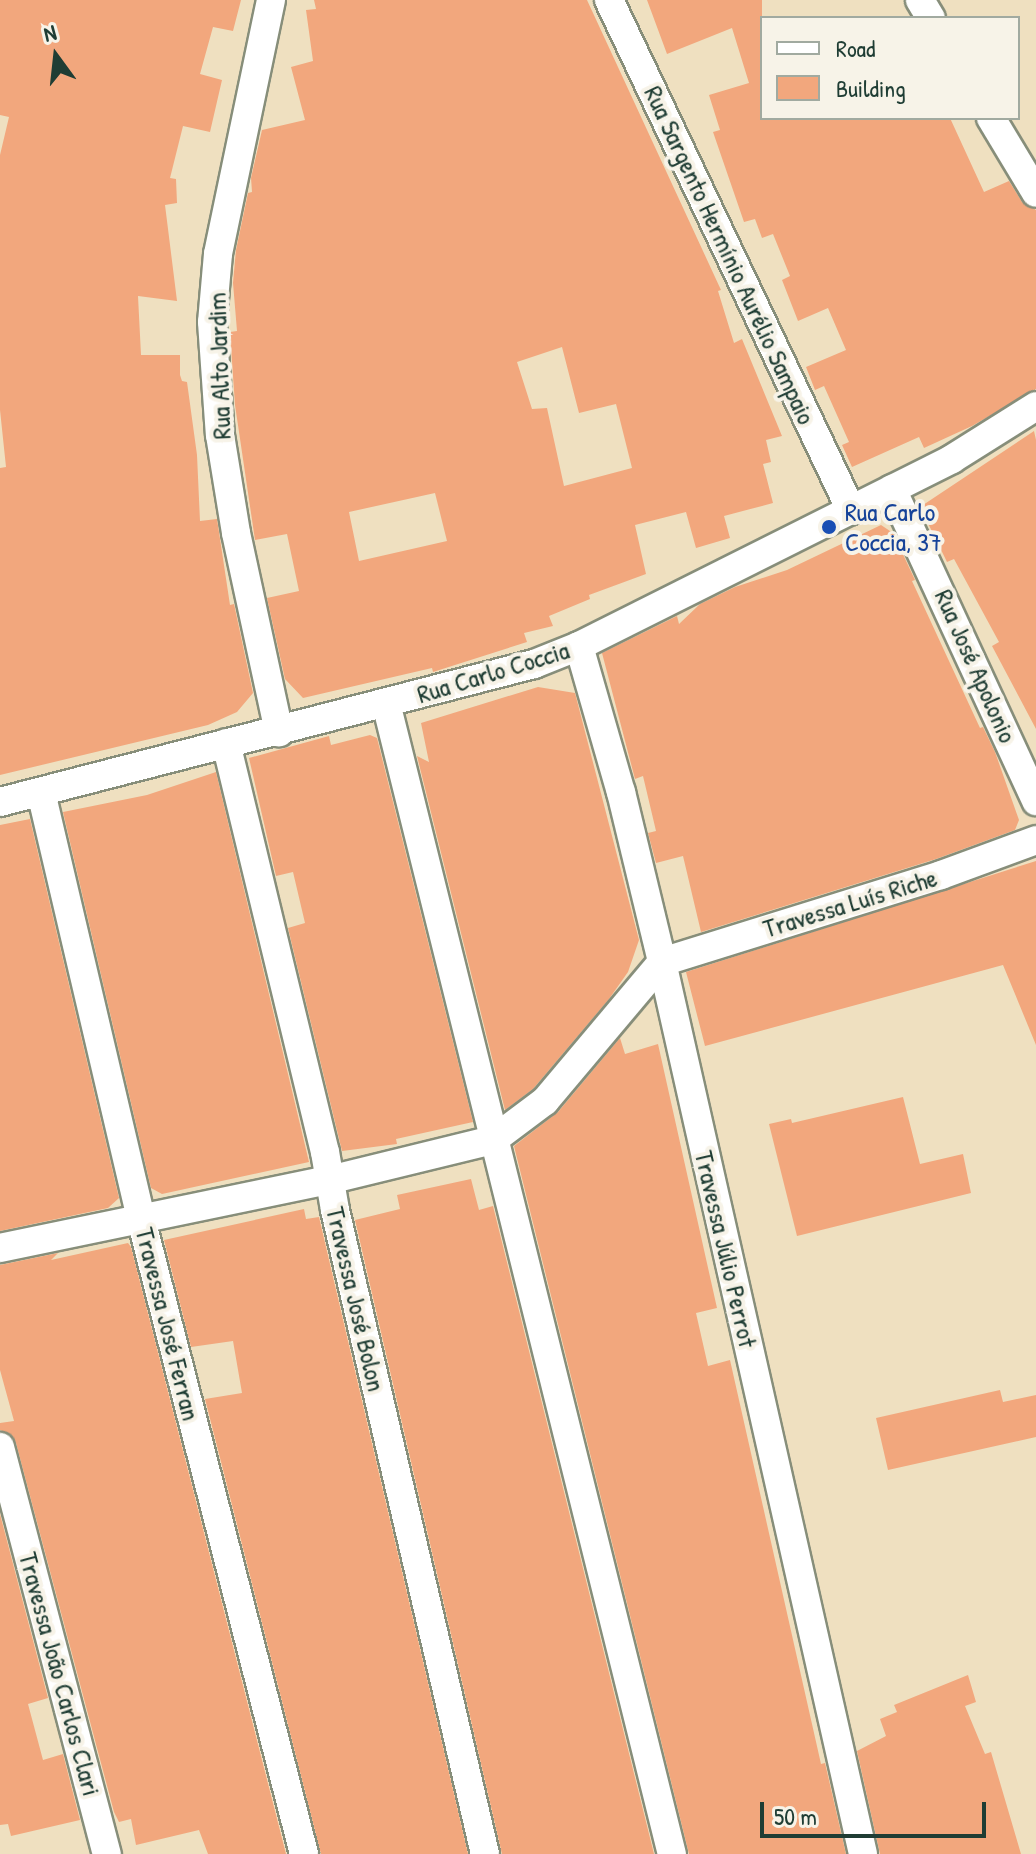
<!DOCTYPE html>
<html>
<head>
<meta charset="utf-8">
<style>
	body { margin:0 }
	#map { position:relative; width:1036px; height:1854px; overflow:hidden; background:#efe0c0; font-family:"Patrick Hand",sans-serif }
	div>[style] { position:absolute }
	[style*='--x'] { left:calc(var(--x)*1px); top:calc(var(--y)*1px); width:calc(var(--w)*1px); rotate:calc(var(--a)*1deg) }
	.building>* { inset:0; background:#f2a77d }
	.roads { filter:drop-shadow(2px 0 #878e7a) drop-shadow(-2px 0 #878e7a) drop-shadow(0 2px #878e7a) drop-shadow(0 -2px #878e7a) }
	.street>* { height:28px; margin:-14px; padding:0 14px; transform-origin:14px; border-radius:14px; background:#fff }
	.dots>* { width:22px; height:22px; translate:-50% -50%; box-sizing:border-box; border:4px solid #f7f3e8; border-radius:50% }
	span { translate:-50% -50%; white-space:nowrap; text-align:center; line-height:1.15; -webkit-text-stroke:8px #f7f3e8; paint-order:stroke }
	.street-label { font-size:26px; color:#1f3d34 }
	.transit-label { font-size:26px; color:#164399 }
	.left { translate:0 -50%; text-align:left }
	.legend { position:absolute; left:760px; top:16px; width:260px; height:104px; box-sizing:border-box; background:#f7f3e8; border:2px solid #a1aaa0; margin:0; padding:10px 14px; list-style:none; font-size:24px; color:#1f3d34 }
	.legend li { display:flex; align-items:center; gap:16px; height:40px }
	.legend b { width:40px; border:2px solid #a1aaa0 }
	.north { position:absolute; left:16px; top:16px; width:80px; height:80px; -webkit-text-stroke:6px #f7f3e8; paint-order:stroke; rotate:345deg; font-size:22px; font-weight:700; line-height:32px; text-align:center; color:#1f3d34 }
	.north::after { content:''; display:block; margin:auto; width:28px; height:36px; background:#1f3d34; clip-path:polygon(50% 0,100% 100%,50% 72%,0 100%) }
	.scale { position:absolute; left:760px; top:1802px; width:226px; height:36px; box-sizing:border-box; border:4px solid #1f3d34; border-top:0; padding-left:10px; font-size:24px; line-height:28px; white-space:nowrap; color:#1f3d34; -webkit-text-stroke:6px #f7f3e8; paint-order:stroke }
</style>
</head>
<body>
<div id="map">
	<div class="building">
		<div style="clip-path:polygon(0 0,241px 0,233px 31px,213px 27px,200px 74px,222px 80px,210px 132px,183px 126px,170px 178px,176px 179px,177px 203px,165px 205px,177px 301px,138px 296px,141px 355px,180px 355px,180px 375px,182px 381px,187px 382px,197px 455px,200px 521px,217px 519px,230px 605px,234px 604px,253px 693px,237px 712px,208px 725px,0 775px,0 468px,6px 467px,0 410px,0 155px,9px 117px,0 115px)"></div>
		<div style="clip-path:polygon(evenodd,314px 0,587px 0,721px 290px,718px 291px,734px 343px,742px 339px,782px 436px,766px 440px,771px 462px,763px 464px,773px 503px,724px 516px,730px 538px,696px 548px,686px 512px,635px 525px,646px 574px,589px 595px,590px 599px,549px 616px,553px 626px,524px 633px,527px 642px,433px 672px,432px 668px,303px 698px,285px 679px,267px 598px,299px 591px,287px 534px,255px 540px,235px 405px,230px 332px,237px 331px,233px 283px,236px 250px,248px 193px,252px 192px,251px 178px,262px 130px,305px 120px,291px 67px,313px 61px,306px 10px,316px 9px,314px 0,562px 347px,579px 413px,616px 404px,632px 468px,564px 486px,547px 408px,532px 409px,517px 362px,562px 347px,314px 0,435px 493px,447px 541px,359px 561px,349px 512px,435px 493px)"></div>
		<div style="clip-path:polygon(647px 0,762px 0,762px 118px,950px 118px,984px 192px,1009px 181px,1022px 202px,1036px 210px,1036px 389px,972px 426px,924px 448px,919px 437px,852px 467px,842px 445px,849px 442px,824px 386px,815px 390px,806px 367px,846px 350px,828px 308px,798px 321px,782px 280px,790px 276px,773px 234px,762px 238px,755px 219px,744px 222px,713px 132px,720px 130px,709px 95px,749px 83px,732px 28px,667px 54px)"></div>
		<div style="clip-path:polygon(1034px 431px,1036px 440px,1036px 729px,992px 646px,999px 642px,954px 559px,947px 562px,920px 507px)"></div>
		<div style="clip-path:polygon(881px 525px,893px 533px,915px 580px,912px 581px,980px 728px,983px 727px,995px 752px,1019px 820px,1015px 830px,936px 859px,701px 932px,683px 856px,656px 863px,648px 833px,656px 831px,643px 776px,635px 779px,602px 653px,677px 616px,679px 624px,700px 604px,735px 587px,787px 570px)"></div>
		<div style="clip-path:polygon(538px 687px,575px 693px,639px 940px,628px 972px,609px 999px,533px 1089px,505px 1110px,417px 756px,429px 762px,421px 723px)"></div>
		<div style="clip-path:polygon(370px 735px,377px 738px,473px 1122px,396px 1139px,397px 1144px,342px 1151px,288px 928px,305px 923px,293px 872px,276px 876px,249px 758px,329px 736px,331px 745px)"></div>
		<div style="clip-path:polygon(216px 772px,309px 1162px,162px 1194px,151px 1188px,63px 812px,147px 795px)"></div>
		<div style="clip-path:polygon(30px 819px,119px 1198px,108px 1208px,0 1231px,0 825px)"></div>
		<div style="clip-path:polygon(1036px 861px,1036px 1045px,1003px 965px,705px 1046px,686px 972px)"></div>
		<div style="clip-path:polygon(620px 1038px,625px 1054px,658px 1044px,717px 1308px,696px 1313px,708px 1366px,730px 1360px,812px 1724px,821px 1764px,825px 1763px,846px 1854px,689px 1854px,514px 1146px,558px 1112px)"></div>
		<div style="clip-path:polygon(903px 1097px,920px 1164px,963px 1154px,971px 1193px,797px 1236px,769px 1124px,791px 1119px,792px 1123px)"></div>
		<div style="clip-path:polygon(471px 1179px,479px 1210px,493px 1206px,654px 1854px,502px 1854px,355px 1220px,400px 1209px,397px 1195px)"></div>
		<div style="clip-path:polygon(304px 1209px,306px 1219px,319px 1217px,468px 1854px,321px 1854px,205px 1399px,242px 1393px,233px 1341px,191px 1347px,164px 1240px)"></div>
		<div style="clip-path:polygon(128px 1243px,131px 1247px,286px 1854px,208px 1854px,199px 1830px,136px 1845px,131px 1819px,119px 1822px,114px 1812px,16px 1443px,11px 1435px,0 1430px,0 1423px,14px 1421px,0 1370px,0 1265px,58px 1253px,51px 1260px)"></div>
		<div style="clip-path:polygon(1000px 1390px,1003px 1402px,1036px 1395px,1036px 1437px,888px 1470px,876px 1418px)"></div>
		<div style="clip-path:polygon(0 1514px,48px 1698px,28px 1704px,43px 1760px,63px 1754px,80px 1820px,11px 1836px,8px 1824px,0 1825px)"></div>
		<div style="clip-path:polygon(968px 1675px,976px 1702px,965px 1706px,985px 1754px,991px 1752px,1021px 1854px,880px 1854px,857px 1751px,886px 1736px,880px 1719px,897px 1712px,894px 1705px)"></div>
	</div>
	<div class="roads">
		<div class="street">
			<div style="--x:271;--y:0;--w:259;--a:101.8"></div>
			<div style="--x:218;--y:254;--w:68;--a:95"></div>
			<div style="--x:212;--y:322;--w:113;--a:86"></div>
			<div style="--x:220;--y:435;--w:99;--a:80.7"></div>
			<div style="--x:236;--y:533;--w:204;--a:77.8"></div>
			<div style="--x:609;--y:0;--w:565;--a:64.62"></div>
			<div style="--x:920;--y:0;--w:21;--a:59"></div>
			<div style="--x:991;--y:118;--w:87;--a:59"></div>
			<div style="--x:892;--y:489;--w:344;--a:65.2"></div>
			<div style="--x:579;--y:646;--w:152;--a:74"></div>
			<div style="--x:621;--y:792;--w:175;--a:76.4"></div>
			<div style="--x:662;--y:962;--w:914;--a:77.3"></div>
			<div style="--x:386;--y:703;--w:1186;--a:76.05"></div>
			<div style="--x:226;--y:743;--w:421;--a:76.4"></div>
			<div style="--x:325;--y:1152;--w:59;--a:80.2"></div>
			<div style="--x:335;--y:1210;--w:661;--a:76.89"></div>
			<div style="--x:41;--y:792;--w:439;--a:76.8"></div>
			<div style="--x:141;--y:1219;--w:656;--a:75.6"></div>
			<div style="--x:0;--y:802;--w:552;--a:-14.49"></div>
			<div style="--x:534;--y:664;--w:48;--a:-21.8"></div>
			<div style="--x:579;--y:646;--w:417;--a:-26.6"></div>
			<div style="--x:952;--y:459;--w:99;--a:-32.2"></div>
			<div style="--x:0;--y:1248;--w:336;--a:-11.7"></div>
			<div style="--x:329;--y:1180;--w:169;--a:-13.7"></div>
			<div style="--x:493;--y:1140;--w:65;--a:-36.9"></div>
			<div style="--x:545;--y:1101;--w:182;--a:-49.9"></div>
			<div style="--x:662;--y:962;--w:292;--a:-17.3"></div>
			<div style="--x:941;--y:875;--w:101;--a:-20.2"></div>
			<div style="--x:0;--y:1447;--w:421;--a:75.3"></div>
		</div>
	</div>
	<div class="dots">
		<div style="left:829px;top:527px;background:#1a4fb4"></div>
	</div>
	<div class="street-label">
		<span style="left:730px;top:255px;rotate:65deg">Rua Sargento Hermínio Aurélio Sampaio</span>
		<span style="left:219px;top:366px;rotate:-92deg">Rua Alto Jardim</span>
		<span style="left:976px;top:666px;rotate:66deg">Rua José Apolonio</span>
		<span style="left:493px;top:672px;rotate:-17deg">Rua Carlo Coccia</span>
		<span style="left:850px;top:903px;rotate:-17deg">Travessa Luís Riche</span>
		<span style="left:726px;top:1249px;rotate:77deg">Travessa Júlio Perrot</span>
		<span style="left:356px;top:1299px;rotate:77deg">Travessa José Bolon</span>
		<span style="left:168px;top:1324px;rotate:76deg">Travessa José Ferran</span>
		<span style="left:60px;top:1674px;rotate:75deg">Travessa João Carlos Clari</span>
	</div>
	<div class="transit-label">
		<span class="left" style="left:845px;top:527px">Rua Carlo<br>Coccia, 37</span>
	</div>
	<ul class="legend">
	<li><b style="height:10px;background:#fff"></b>Road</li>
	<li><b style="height:22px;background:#f2a77d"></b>Building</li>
	</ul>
	<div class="north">N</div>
	<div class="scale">50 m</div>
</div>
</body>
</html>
